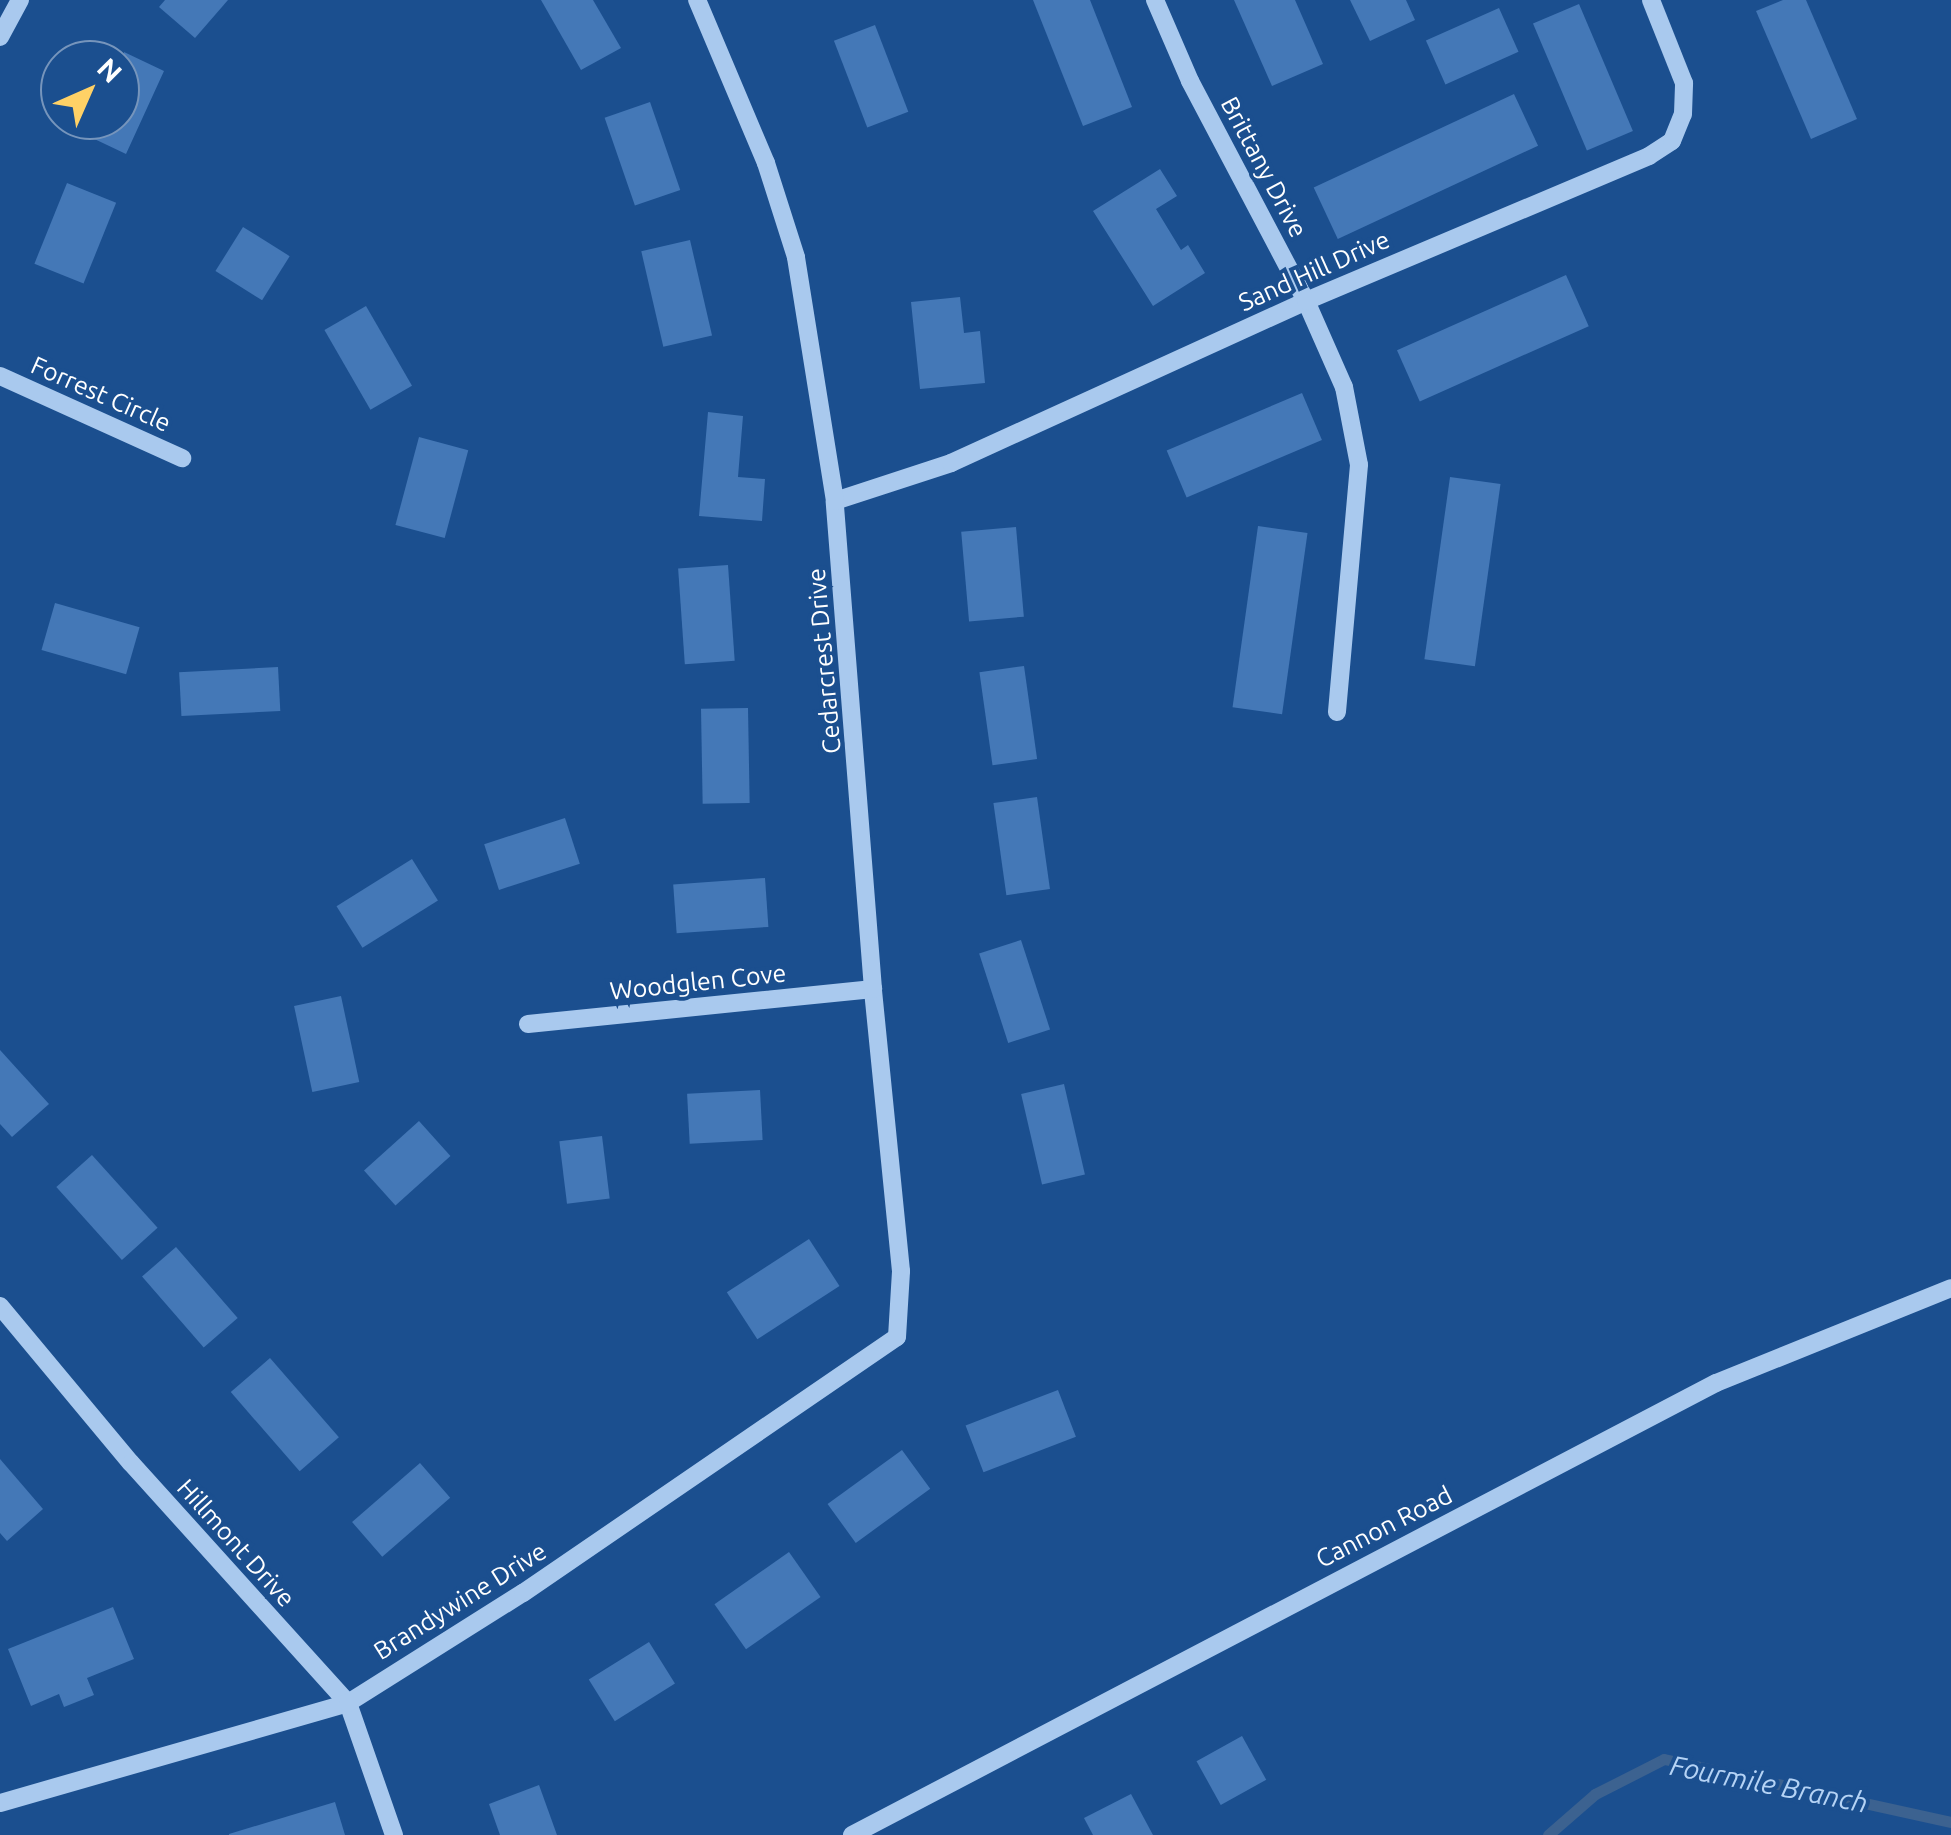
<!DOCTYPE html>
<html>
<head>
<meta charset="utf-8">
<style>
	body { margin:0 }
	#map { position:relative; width:1951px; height:1835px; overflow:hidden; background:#1b4f8f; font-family:Ubuntu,sans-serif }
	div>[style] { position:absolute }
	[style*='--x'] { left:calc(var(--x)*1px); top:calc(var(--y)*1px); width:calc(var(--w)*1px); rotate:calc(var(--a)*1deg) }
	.stream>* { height:11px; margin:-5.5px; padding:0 5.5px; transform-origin:5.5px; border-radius:5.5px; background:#3c6290 }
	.building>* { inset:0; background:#4478b7; transform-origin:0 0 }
	.minor>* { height:18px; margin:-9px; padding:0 9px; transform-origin:9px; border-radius:9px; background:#a9c9ee }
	span { translate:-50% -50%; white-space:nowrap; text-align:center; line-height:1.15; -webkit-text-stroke:8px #1b4f8f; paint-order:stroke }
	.street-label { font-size:25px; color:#fff }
	.water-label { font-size:28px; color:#b5d3f5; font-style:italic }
	.north { position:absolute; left:40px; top:40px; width:100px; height:100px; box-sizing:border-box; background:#1b4f8f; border:2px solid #7695bc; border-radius:50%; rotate:45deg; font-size:28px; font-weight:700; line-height:40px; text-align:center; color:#fff }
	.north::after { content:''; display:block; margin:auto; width:35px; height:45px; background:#ffd166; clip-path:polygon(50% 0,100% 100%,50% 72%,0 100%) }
</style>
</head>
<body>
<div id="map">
	<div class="stream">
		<div style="--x:1548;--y:1835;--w:62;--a:-41.1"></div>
		<div style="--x:1595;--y:1794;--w:77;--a:-26.9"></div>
		<div style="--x:1664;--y:1759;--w:294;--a:12.4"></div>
	</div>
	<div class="building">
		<div style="clip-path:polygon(165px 0,228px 0,195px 38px,159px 7px)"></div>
		<div style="clip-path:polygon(541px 0,593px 0,621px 48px,581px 70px)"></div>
		<div style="clip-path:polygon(1033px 0,1090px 0,1132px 107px,1083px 126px)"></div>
		<div style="clip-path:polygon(1234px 0,1295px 0,1323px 64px,1272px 86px)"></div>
		<div style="clip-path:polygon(1350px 0,1406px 0,1415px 20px,1370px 41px)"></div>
		<div style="clip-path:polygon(1783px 0,1806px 0,1857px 119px,1811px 139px,1756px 11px)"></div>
		<div style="left:1579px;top:4px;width:138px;height:50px;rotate:67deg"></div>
		<div style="left:1499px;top:8px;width:48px;height:80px;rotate:66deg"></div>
		<div style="left:875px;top:25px;width:93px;height:44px;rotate:69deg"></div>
		<div style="clip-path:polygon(124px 52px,164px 71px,126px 154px,86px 135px,92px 120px,120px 120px)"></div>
		<div style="left:1514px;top:94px;width:57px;height:221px;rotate:65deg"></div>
		<div style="left:650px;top:102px;width:93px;height:48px;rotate:71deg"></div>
		<div style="clip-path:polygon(1160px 169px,1177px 196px,1156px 209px,1181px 250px,1188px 245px,1205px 273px,1153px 306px,1093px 211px)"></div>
		<div style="left:67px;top:183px;width:53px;height:87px;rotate:22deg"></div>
		<div style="left:243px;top:227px;width:55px;height:52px;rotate:32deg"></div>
		<div style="left:690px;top:240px;width:98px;height:50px;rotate:77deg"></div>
		<div style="left:1566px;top:275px;width:56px;height:185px;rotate:66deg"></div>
		<div style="clip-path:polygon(960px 297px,964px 333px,980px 331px,985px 383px,920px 389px,911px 302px)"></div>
		<div style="left:366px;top:306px;width:92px;height:48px;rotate:60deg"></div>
		<div style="left:1302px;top:393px;width:51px;height:147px;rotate:67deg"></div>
		<div style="clip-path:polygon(708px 412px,743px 416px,738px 477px,765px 479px,762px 521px,699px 516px)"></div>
		<div style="left:419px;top:437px;width:51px;height:91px;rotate:15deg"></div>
		<div style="left:1450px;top:477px;width:51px;height:184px;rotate:8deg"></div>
		<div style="left:1258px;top:526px;width:50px;height:183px;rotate:8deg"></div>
		<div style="left:1016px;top:527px;width:90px;height:55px;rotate:85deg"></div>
		<div style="left:728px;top:565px;width:96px;height:50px;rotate:86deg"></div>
		<div style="left:55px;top:603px;width:88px;height:49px;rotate:16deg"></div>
		<div style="left:1024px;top:666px;width:94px;height:45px;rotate:82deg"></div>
		<div style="left:278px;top:667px;width:44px;height:99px;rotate:87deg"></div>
		<div style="left:748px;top:708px;width:95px;height:47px;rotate:89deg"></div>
		<div style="left:1037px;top:797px;width:93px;height:44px;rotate:82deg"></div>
		<div style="left:565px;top:818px;width:48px;height:85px;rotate:72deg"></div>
		<div style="left:412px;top:859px;width:49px;height:89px;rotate:58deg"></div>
		<div style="left:765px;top:878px;width:49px;height:92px;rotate:86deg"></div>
		<div style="left:1021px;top:940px;width:94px;height:44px;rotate:72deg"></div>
		<div style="left:341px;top:996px;width:88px;height:48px;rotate:78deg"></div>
		<div style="clip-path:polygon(0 1050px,49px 1104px,12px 1137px,0 1124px)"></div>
		<div style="left:1064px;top:1084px;width:93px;height:44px;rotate:77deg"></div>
		<div style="left:760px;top:1090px;width:50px;height:73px;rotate:87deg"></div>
		<div style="left:419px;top:1121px;width:47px;height:74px;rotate:48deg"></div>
		<div style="left:602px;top:1136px;width:63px;height:43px;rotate:83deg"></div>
		<div style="left:92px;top:1155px;width:98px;height:48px;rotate:48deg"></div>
		<div style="left:809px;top:1239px;width:56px;height:98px;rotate:57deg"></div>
		<div style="left:176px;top:1247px;width:94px;height:45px;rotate:49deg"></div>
		<div style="left:270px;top:1358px;width:105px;height:52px;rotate:49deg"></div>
		<div style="left:1058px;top:1390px;width:50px;height:99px;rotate:69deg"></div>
		<div style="left:902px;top:1450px;width:48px;height:92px;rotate:54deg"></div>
		<div style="clip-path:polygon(0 1459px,43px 1509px,7px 1541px,0 1533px)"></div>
		<div style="left:420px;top:1463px;width:46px;height:90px;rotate:49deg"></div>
		<div style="left:789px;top:1552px;width:55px;height:91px;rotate:55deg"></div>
		<div style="clip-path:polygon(113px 1607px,134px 1659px,87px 1678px,94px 1695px,64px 1707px,59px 1694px,31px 1706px,8px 1649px)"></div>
		<div style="left:649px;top:1642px;width:49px;height:71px;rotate:58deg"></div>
		<div style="left:1242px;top:1736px;width:50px;height:52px;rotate:61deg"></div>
		<div style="clip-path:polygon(539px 1785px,557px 1835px,500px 1835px,489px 1804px)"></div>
		<div style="clip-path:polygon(1131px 1794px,1153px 1835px,1093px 1835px,1084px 1818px)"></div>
		<div style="clip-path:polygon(335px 1802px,345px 1835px,229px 1835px,229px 1834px)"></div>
	</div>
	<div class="minor">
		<div style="--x:1155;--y:0;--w:88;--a:66.6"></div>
		<div style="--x:1190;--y:81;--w:249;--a:62.2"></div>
		<div style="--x:1306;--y:301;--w:94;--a:66.2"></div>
		<div style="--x:1344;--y:387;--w:79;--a:79.1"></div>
		<div style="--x:1359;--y:465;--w:248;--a:95.1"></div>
		<div style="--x:0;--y:37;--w:42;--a:-61.6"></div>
		<div style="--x:0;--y:376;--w:200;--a:24.3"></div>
		<div style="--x:835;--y:501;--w:122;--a:-18.1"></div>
		<div style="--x:951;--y:463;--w:390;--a:-24.5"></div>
		<div style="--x:1306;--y:301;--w:372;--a:-22.9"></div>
		<div style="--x:1649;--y:156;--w:27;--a:-33"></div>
		<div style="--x:1672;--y:141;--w:29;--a:-68"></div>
		<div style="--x:1683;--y:114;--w:31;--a:-88"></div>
		<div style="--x:1684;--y:83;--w:89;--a:-111.7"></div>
		<div style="--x:528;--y:1024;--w:347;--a:-5.8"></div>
		<div style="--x:0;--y:1306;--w:204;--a:50.2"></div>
		<div style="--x:131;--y:1463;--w:324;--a:47.9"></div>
		<div style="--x:348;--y:1703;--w:140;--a:70.8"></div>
		<div style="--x:0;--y:1803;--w:362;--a:-16"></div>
		<div style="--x:348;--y:1703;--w:207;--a:-32.2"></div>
		<div style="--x:523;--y:1593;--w:453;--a:-34.4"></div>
		<div style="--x:897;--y:1337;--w:66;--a:-86.5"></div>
		<div style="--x:901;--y:1271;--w:283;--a:-95.7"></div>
		<div style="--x:873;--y:989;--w:489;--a:-94.5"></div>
		<div style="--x:835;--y:501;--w:247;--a:-99.1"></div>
		<div style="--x:796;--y:257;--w:99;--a:-107.7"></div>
		<div style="--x:766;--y:163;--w:177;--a:-112.9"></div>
		<div style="--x:852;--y:1835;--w:975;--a:-27.62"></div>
		<div style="--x:1716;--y:1383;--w:253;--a:-22"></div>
	</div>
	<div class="street-label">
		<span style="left:1264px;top:167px;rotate:62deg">Brittany Drive</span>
		<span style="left:1314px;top:271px;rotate:-24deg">Sand Hill Drive</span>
		<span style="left:101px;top:394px;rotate:24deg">Forrest Circle</span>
		<span style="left:824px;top:661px;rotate:-95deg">Cedarcrest Drive</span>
		<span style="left:698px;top:982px;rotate:-6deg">Woodglen Cove</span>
		<span style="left:1384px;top:1527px;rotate:-27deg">Cannon Road</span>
		<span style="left:236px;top:1543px;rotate:48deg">Hillmont Drive</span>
		<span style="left:460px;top:1601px;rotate:-32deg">Brandywine Drive</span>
	</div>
	<div class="water-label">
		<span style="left:1769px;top:1784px;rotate:11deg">Fourmile Branch</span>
	</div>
	<div class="north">N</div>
</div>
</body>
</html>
